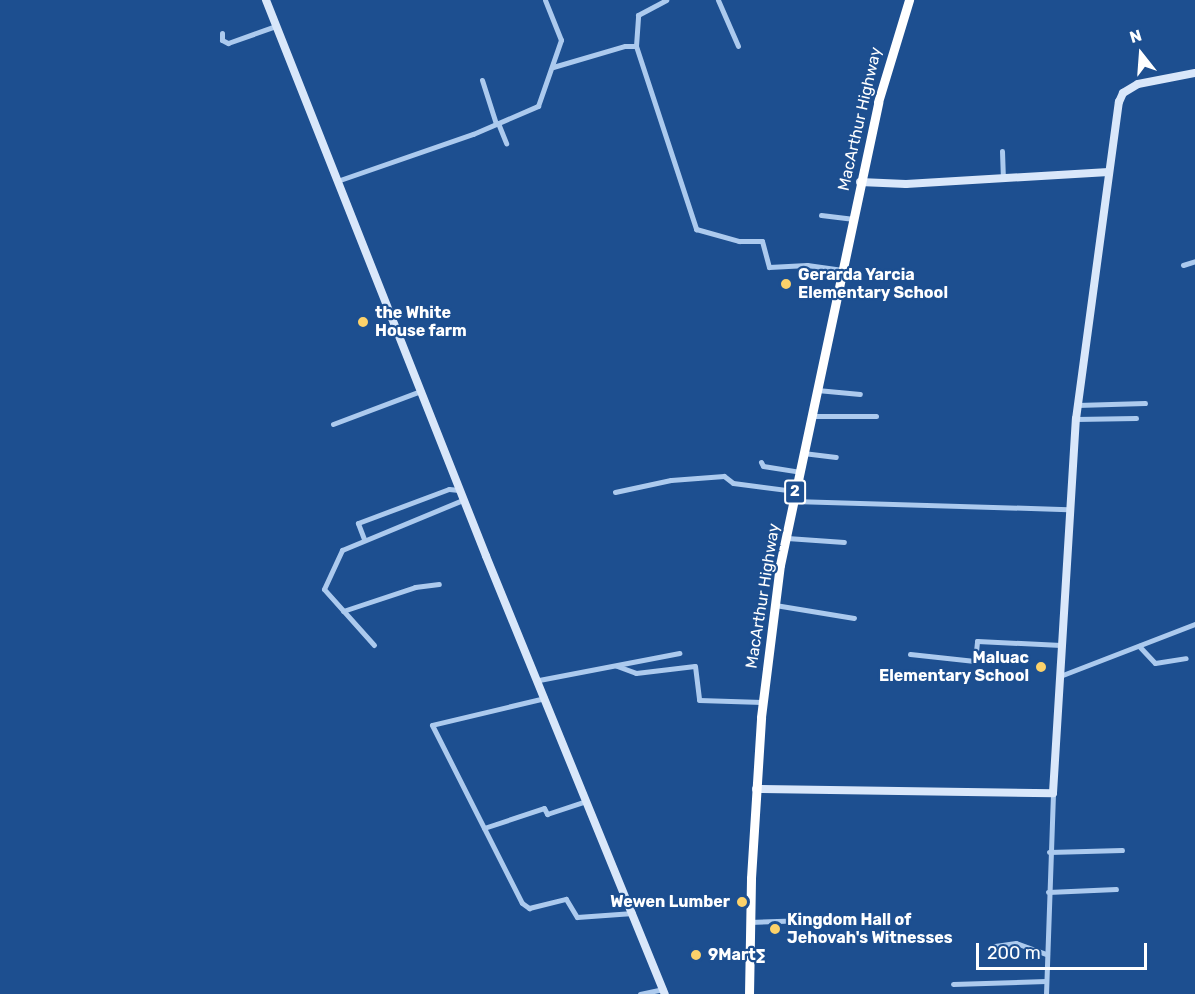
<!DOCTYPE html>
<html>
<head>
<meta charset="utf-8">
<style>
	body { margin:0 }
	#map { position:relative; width:1195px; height:994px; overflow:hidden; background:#1d4f90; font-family:Rubik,sans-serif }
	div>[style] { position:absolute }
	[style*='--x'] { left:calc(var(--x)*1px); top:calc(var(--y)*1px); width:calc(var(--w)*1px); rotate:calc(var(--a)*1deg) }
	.street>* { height:5px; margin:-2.5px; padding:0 2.5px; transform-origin:2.5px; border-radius:2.5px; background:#accaee }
	.secondary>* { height:8px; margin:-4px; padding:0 4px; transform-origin:4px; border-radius:4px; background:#d9e7fa }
	.highway>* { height:9px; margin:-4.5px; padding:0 4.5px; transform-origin:4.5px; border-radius:4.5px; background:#fff }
	.dots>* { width:16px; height:16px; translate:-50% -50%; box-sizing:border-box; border:3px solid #1d4f90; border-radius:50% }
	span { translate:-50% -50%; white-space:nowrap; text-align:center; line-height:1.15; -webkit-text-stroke:4.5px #1d4f90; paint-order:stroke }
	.shield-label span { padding:2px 4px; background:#1d4f90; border:2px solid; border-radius:4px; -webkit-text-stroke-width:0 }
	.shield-label { font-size:15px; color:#fff; font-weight:700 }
	.street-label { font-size:16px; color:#fff }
	.poi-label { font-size:16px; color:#fff; font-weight:700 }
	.left { translate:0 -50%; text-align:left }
	.right { translate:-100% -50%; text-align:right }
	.north { position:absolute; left:1111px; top:24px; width:60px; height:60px; -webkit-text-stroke:4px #1d4f90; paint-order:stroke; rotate:343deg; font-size:16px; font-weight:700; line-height:24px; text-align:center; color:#fff }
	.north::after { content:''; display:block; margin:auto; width:21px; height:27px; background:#fff; clip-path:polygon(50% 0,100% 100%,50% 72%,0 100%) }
	.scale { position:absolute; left:976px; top:943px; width:171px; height:27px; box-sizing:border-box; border:3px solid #fff; border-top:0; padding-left:8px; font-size:18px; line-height:21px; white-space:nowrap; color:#fff; -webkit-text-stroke:4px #1d4f90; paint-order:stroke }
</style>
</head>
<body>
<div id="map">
	<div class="street">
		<div style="--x:718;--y:0;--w:50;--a:66.5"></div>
		<div style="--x:222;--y:33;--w:7;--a:90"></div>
		<div style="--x:222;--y:40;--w:7;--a:27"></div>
		<div style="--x:228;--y:43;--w:51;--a:-19.5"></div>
		<div style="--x:636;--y:46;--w:31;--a:-86"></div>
		<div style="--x:638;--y:15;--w:32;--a:-28"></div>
		<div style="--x:553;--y:67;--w:75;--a:-16.3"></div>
		<div style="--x:625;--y:46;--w:11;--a:0"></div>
		<div style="--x:636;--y:46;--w:193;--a:71.8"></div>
		<div style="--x:696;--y:229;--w:45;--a:15.6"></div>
		<div style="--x:739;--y:241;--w:23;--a:0"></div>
		<div style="--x:762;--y:241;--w:27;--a:75"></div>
		<div style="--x:769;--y:267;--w:38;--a:-3"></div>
		<div style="--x:807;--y:265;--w:34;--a:8"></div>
		<div style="--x:482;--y:80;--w:46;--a:72.3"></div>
		<div style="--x:498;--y:123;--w:22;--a:68"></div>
		<div style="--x:1002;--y:151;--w:25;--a:88"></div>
		<div style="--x:337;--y:181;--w:144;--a:-19.1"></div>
		<div style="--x:473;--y:134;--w:71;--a:-23.3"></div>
		<div style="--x:538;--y:106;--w:70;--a:-70.8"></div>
		<div style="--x:561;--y:40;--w:43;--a:-111.8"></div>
		<div style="--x:821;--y:215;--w:31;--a:7"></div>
		<div style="--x:1183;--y:265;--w:13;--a:-18"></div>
		<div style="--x:817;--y:390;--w:43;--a:5.3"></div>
		<div style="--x:1077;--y:405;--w:68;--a:-1.7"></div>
		<div style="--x:812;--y:416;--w:64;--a:0"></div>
		<div style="--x:1076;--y:419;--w:60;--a:-1"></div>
		<div style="--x:333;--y:424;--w:94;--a:-20.6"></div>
		<div style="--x:803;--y:453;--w:33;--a:7"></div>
		<div style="--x:761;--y:462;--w:4;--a:63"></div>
		<div style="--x:763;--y:466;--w:36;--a:9"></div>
		<div style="--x:615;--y:492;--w:57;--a:-12.1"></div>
		<div style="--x:671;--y:480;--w:53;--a:-4.3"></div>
		<div style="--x:724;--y:476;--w:11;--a:38"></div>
		<div style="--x:733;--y:483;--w:63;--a:7.4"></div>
		<div style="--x:793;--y:501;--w:275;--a:1.7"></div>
		<div style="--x:787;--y:538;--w:57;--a:4"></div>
		<div style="--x:364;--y:539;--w:17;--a:-111"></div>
		<div style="--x:358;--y:523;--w:97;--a:-20.5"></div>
		<div style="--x:449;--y:489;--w:10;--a:6"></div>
		<div style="--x:775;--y:605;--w:80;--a:9.3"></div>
		<div style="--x:343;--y:611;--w:76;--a:-18.4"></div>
		<div style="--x:415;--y:587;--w:24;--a:-7"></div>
		<div style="--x:374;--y:645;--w:75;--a:-131.8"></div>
		<div style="--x:324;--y:589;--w:43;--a:-65.2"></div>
		<div style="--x:342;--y:550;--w:131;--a:-22.5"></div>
		<div style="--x:1139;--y:646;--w:23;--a:47"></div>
		<div style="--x:1155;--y:663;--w:31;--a:-9"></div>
		<div style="--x:910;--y:654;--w:65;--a:6.1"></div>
		<div style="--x:975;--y:661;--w:20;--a:-84"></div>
		<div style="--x:977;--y:641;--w:84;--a:2.7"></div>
		<div style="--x:617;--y:666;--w:20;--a:20"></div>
		<div style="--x:636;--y:673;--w:59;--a:-6.8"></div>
		<div style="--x:695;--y:666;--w:34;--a:83"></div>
		<div style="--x:699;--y:700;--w:63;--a:1.8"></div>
		<div style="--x:1060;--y:676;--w:145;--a:-21.1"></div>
		<div style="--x:539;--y:680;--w:143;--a:-10.9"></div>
		<div style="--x:545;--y:698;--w:116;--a:166.6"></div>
		<div style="--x:432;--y:725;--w:199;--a:63.2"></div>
		<div style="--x:522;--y:903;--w:9;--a:36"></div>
		<div style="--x:529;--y:908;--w:38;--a:-14"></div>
		<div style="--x:566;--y:899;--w:21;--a:59"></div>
		<div style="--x:577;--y:917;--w:56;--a:-4.1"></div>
		<div style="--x:484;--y:828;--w:63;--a:-18.4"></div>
		<div style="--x:544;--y:808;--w:7;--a:63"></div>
		<div style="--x:547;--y:814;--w:41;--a:-18.4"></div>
		<div style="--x:1049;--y:852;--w:73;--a:-1.6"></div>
		<div style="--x:1048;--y:892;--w:68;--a:-2.5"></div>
		<div style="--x:749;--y:922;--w:36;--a:-2"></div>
		<div style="--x:995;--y:946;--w:21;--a:-8"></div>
		<div style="--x:1016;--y:943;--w:33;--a:20"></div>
		<div style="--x:953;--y:984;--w:93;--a:-1.8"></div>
		<div style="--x:640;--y:994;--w:24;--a:-12"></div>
		<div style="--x:1046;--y:994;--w:201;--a:-88"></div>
	</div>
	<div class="secondary">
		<div style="--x:266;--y:0;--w:598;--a:68.41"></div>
		<div style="--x:486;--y:556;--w:473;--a:67.8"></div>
		<div style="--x:860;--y:182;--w:46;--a:2.5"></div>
		<div style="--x:906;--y:184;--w:203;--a:-3.4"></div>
		<div style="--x:756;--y:789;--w:297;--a:0.8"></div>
		<div style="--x:1053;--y:793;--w:375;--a:-86.5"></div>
		<div style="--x:1076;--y:419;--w:320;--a:-82.3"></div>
		<div style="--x:1119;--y:102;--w:10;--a:-66"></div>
		<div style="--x:1123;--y:93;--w:17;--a:-31"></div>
		<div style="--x:1138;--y:84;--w:58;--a:-10.9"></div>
	</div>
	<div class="highway">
		<div style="--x:749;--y:994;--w:116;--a:-89"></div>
		<div style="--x:751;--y:878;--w:161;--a:-86.4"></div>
		<div style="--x:761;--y:717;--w:153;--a:-82.9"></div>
		<div style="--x:780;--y:565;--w:473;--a:-78"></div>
		<div style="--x:878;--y:102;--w:107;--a:-73.1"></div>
	</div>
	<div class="dots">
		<div style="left:786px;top:284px;background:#fdd26a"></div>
		<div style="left:363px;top:322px;background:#fdd26a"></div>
		<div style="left:1041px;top:667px;background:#fdd26a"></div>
		<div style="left:742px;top:902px;background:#fdd26a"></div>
		<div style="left:775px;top:929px;background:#fdd26a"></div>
		<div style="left:696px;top:955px;background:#fdd26a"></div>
	</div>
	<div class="shield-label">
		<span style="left:795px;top:492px">2</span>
	</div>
	<div class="street-label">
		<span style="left:860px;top:119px;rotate:-77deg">MacArthur Highway</span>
		<span style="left:763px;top:596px;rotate:-81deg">MacArthur Highway</span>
	</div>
	<div class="poi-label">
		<span class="left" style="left:798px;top:284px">Gerarda Yarcia<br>Elementary School</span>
		<span class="left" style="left:375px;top:322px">the White<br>House farm</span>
		<span class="right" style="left:1029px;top:667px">Maluac<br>Elementary School</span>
		<span class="right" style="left:730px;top:902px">Wewen Lumber</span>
		<span class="left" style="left:787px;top:929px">Kingdom Hall of<br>Jehovah's Witnesses</span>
		<span class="left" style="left:708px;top:955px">9Mart∑</span>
	</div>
	<div class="north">N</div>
	<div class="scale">200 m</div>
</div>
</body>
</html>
